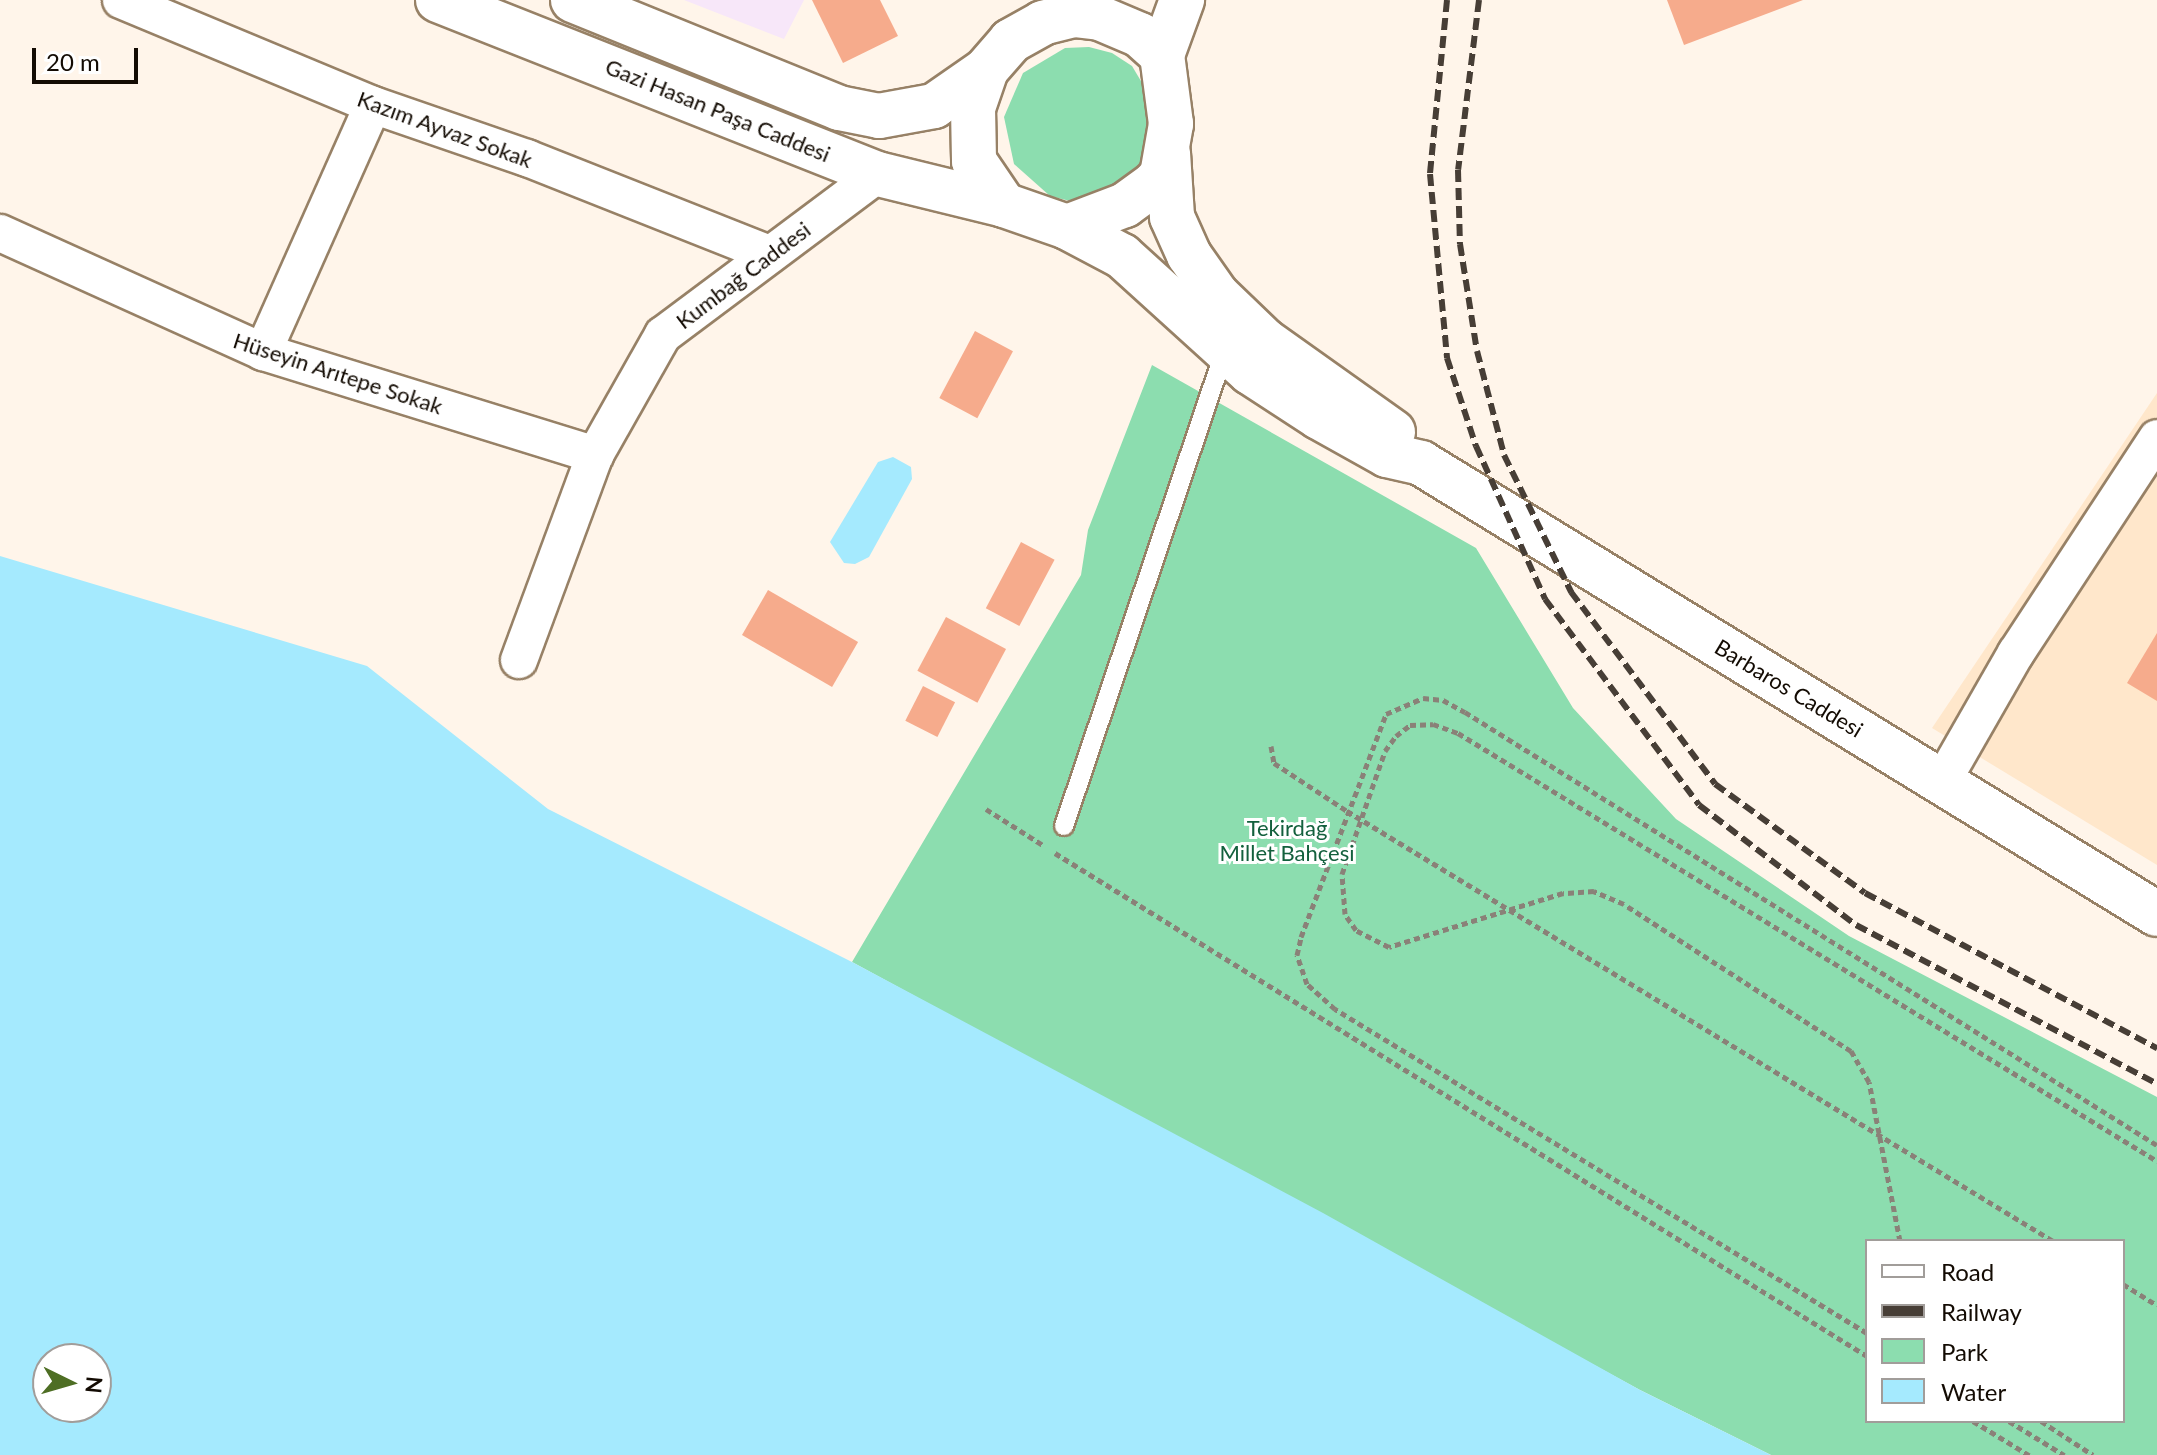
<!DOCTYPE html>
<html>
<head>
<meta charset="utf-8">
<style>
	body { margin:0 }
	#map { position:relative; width:2157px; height:1455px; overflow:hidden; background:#fff5ea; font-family:Lato,sans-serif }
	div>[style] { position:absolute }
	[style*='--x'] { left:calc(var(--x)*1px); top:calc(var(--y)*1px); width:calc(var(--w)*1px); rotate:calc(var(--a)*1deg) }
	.built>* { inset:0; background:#ffe7cb }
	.education>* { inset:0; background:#f7e7f9 }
	.green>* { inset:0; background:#8cddaf }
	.water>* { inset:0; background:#a5eafe }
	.building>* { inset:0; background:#f6ab8c; transform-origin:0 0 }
	.path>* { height:5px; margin-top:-2.5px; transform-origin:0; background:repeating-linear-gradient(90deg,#8a8178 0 6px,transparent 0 10px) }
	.roads { filter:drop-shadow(2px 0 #978166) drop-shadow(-2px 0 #978166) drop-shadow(0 2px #978166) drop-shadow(0 -2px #978166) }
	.service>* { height:18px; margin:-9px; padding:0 9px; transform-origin:9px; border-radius:9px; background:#fff }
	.minor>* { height:36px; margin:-18px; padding:0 18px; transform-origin:18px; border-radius:18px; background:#fff }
	.tertiary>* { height:44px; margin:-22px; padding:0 22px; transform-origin:22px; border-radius:22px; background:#fff }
	.secondary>* { height:44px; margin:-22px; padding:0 22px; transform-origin:22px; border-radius:22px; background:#fff }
	.rail>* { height:6px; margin-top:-3px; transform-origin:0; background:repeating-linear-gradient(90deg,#473e36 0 12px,transparent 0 18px) }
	span { translate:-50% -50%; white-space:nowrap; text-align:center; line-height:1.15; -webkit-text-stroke:6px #fff; paint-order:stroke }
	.street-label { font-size:22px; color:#130b03 }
	.park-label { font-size:22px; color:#13603d }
	.legend { position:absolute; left:1865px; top:1239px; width:260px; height:184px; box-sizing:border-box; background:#fff; border:2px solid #a19d9a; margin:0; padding:10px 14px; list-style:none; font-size:24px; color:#130b03 }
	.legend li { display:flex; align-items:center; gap:16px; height:40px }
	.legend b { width:40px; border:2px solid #a19d9a }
	.north { position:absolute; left:32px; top:1343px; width:80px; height:80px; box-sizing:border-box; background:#fff; border:2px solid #a19d9a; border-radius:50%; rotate:95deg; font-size:22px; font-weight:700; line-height:32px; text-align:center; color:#130b03 }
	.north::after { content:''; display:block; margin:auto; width:28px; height:36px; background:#4e6e24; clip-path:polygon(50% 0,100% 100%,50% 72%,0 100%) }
	.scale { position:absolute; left:32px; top:48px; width:106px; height:36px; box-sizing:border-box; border:4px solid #130b03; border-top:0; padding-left:10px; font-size:24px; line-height:28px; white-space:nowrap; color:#130b03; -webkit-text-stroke:6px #fff; paint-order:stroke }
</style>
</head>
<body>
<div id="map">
	<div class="built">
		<div style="clip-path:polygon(2157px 393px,2157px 865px,1932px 728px)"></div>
	</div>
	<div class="education">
		<div style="clip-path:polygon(684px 0,804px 0,784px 39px)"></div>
	</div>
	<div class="green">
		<div style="clip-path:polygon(1089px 47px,1112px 53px,1132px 66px,1157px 108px,1139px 176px,1074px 202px,1050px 196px,1014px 164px,1004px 117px,1023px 73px,1065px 48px)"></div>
		<div style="clip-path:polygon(evenodd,1152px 365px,1476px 548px,1573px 708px,1676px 819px,1849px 936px,2157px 1097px,2157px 1455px,1771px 1455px,1640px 1390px,852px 962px,1081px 575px,1088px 530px,1152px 365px,1867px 1241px,2123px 1241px,2123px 1421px,1867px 1421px,1867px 1241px)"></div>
	</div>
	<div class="water">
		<div style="clip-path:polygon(893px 457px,911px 467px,912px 479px,869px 557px,855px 564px,844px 563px,830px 542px,878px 462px)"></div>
		<div style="clip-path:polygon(evenodd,0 556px,367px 666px,548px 809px,852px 962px,1323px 1213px,1640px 1390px,1771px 1455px,0 1455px,0 556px,48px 1359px,96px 1359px,96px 1407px,48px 1407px,48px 1359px)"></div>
	</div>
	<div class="building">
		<div style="clip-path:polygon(812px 0,880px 0,898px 36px,843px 63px)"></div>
		<div style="clip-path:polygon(1667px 0,1803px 0,1684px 45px)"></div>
		<div style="left:975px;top:331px;width:43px;height:76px;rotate:28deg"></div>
		<div style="left:1021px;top:542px;width:38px;height:75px;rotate:28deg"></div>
		<div style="left:768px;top:590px;width:104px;height:52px;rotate:30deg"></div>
		<div style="left:946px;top:617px;width:68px;height:61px;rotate:28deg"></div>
		<div style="clip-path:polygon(2157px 633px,2157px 701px,2127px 683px)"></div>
		<div style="left:923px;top:686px;width:36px;height:39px;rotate:27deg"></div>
	</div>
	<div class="path">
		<div style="--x:1271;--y:746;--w:17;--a:80"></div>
		<div style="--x:1274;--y:763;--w:87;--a:33.3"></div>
		<div style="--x:1347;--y:811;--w:827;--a:31.34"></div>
		<div style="--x:986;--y:809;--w:67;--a:32.3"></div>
		<div style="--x:1055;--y:853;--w:955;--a:31.78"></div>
		<div style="--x:1900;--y:1241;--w:162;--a:-101"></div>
		<div style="--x:1869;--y:1082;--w:36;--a:-120"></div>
		<div style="--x:1851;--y:1051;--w:270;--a:-147.1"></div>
		<div style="--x:1624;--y:904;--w:33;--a:-157"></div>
		<div style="--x:1594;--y:891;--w:31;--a:176"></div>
		<div style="--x:1563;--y:893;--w:182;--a:162.8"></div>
		<div style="--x:1389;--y:947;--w:37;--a:-153"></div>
		<div style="--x:1356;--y:930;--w:19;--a:-125"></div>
		<div style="--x:1345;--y:914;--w:40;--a:-94.3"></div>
		<div style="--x:1342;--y:874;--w:130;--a:-70.7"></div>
		<div style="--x:1385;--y:751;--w:19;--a:-54"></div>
		<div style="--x:1396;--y:736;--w:18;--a:-38"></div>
		<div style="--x:1410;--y:725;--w:23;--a:-2"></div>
		<div style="--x:1433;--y:724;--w:27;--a:20"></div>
		<div style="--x:1458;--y:733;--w:820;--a:31.48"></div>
		<div style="--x:2123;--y:1284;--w:40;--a:32"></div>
		<div style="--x:1867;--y:1333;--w:623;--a:-148.66"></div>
		<div style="--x:1335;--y:1009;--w:38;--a:-138"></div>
		<div style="--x:1307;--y:984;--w:31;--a:-109"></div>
		<div style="--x:1297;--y:955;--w:18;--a:-77"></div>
		<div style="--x:1301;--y:937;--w:239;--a:-69.1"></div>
		<div style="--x:1386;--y:714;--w:40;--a:-23.4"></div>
		<div style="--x:1423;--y:698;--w:20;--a:6"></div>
		<div style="--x:1443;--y:700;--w:25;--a:29"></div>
		<div style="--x:1465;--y:712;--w:816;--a:32.04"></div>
		<div style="--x:1973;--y:1421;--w:66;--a:31.3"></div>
		<div style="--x:2009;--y:1421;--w:65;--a:31.7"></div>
		<div style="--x:2041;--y:1421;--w:62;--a:33.2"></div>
	</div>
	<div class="roads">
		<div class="service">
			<div style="--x:1064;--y:826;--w:502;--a:-71.31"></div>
		</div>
		<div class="minor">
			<div style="--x:121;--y:0;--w:273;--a:22.6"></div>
			<div style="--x:373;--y:105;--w:163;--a:19"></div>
			<div style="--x:527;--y:158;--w:261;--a:21.6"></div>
			<div style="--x:0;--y:233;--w:289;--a:24.3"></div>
			<div style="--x:263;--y:352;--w:348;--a:17.2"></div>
			<div style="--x:263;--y:352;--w:270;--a:-66"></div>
			<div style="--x:519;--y:660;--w:219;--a:-69.7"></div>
			<div style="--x:595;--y:455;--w:138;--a:-60.5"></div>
			<div style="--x:663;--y:335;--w:269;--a:-36.8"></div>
			<div style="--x:1942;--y:782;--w:149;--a:-60.2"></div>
			<div style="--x:2016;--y:653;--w:257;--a:-56.7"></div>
		</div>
		<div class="tertiary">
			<div style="--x:1162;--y:55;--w:59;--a:-70"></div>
			<div style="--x:1168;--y:153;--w:64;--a:86.4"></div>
			<div style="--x:1172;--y:217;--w:42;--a:65.9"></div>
			<div style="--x:1189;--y:255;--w:49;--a:55"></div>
			<div style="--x:1217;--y:295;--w:66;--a:43.8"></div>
			<div style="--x:1265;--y:341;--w:157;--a:35.4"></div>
			<div style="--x:1067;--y:227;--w:62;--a:-20.8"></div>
			<div style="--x:1125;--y:205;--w:34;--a:-36"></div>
			<div style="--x:1153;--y:185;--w:13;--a:-48"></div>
			<div style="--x:1162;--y:175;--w:52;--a:-80"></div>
			<div style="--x:1171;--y:124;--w:70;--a:-97.4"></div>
			<div style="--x:1162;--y:55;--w:30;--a:-138"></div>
			<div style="--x:1140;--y:35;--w:43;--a:-157"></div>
			<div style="--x:1100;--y:18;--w:26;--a:-173"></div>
			<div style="--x:1074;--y:15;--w:32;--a:166"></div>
			<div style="--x:1043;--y:23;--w:37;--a:151"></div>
			<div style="--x:1011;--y:41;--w:38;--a:131"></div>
			<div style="--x:986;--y:70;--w:40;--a:108.9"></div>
			<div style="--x:973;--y:108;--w:53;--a:88.9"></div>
			<div style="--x:974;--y:161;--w:53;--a:55.7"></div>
			<div style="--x:1004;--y:205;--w:67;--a:19.2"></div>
			<div style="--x:1067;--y:227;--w:62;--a:27.8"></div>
			<div style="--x:1122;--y:256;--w:173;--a:42.2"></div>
			<div style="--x:1250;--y:372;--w:82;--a:33.1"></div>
			<div style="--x:1319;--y:417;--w:78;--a:29.2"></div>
			<div style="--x:1387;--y:455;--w:35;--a:13"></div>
			<div style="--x:1421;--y:463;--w:863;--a:31.5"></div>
		</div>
		<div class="secondary">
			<div style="--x:438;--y:0;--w:473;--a:21.6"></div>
			<div style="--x:878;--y:174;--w:130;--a:13.8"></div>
			<div style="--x:573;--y:0;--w:287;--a:22.1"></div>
			<div style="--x:839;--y:108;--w:41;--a:11.3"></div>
			<div style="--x:879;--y:116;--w:56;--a:-10.3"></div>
			<div style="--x:934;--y:106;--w:63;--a:-34.7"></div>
		</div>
	</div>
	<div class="rail">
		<div style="--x:1447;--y:0;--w:175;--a:95.6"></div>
		<div style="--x:1430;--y:174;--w:185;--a:84.7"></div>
		<div style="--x:1447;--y:358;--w:93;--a:71.8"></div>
		<div style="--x:1476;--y:446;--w:168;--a:65.7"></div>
		<div style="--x:1545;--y:599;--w:257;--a:53.2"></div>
		<div style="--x:1699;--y:805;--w:198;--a:37.4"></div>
		<div style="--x:1856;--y:925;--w:340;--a:27.8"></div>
		<div style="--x:1479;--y:0;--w:171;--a:97"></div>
		<div style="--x:1458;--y:170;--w:74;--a:88.5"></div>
		<div style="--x:1460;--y:244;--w:108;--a:81"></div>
		<div style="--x:1477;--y:351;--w:107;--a:75.4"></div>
		<div style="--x:1504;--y:455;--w:153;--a:63.9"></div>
		<div style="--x:1571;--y:592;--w:240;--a:53.1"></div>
		<div style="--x:1715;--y:784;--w:185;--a:36"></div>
		<div style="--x:1865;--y:893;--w:331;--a:28"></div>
	</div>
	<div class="street-label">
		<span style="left:718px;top:110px;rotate:22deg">Gazi Hasan Paşa Caddesi</span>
		<span style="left:445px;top:129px;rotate:20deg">Kazım Ayvaz Sokak</span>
		<span style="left:743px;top:275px;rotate:-37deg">Kumbağ Caddesi</span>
		<span style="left:338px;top:373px;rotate:18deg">Hüseyin Arıtepe Sokak</span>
		<span style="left:1789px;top:688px;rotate:31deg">Barbaros Caddesi</span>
	</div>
	<div class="park-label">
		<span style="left:1287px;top:840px">Tekirdağ<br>Millet Bahçesi</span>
	</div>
	<ul class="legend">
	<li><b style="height:10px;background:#fff"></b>Road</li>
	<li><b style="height:10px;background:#473e36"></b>Railway</li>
	<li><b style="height:22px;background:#8cddaf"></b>Park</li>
	<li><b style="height:22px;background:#a5eafe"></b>Water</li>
	</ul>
	<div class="north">N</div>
	<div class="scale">20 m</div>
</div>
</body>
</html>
